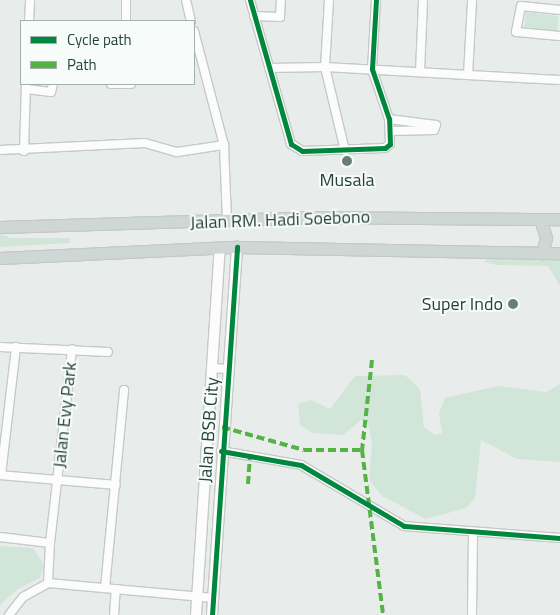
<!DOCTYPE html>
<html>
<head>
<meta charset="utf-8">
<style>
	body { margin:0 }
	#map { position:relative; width:560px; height:615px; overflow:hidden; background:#e8edeb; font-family:"Titillium Web",sans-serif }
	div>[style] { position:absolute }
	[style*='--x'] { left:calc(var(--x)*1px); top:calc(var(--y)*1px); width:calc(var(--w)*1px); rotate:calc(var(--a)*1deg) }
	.green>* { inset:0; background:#d1e6d8; transform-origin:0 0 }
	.roads { filter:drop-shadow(1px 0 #c5cac8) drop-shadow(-1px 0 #c5cac8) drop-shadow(0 1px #c5cac8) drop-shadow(0 -1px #c5cac8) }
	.street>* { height:8px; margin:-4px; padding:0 4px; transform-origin:4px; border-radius:4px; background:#fcfcfc }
	.secondary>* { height:10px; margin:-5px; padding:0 5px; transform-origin:5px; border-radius:5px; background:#fcfcfc }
	.primary>* { height:11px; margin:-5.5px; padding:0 5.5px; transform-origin:5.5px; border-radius:5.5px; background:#cfd7d5 }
	.quiet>* { height:4px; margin-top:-2px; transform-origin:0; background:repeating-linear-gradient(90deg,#55b346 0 8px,transparent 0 12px) }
	.cycleway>* { height:5px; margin:-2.5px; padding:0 2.5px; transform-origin:2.5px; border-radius:2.5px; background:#00873e }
	.dots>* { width:14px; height:14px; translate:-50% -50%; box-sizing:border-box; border:2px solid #f7fbf9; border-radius:50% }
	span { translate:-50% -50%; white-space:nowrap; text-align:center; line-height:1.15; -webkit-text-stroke:4px #f7fbf9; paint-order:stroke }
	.poi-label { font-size:18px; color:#24423a }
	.right { translate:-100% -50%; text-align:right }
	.street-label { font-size:18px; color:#24423a }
	.legend { position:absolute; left:20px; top:20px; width:175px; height:65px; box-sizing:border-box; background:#f7fbf9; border:1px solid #a3b1ad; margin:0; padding:6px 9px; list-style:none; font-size:15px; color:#24423a }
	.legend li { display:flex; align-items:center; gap:10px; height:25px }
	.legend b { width:25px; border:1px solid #a3b1ad }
</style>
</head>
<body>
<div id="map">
	<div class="green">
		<div style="left:526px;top:12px;width:33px;height:15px;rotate:7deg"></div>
		<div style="clip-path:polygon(0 234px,11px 238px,70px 238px,70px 243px,0 247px)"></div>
		<div style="clip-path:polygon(486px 256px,560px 257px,560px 286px,548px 266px,496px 265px,485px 262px)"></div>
		<div style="clip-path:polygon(405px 375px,420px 389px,424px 427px,435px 435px,442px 433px,439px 413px,445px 398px,498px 386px,546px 392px,560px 384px,560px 462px,517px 459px,481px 440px,475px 498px,466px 508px,426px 519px,382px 496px,369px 480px,372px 444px,368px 423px,361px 420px,343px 435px,312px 433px,300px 425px,298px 404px,311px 400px,330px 409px,355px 376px)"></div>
		<div style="clip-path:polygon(0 546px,33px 548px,44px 565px,40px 578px,18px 589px,0 605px)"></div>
	</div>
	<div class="roads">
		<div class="street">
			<div style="--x:186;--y:0;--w:22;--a:77"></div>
			<div style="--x:250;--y:0;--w:150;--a:74.1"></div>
			<div style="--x:291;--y:144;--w:13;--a:32"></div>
			<div style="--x:302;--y:151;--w:83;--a:-2.1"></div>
			<div style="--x:385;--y:148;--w:6;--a:-39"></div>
			<div style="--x:390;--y:144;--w:25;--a:-92"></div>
			<div style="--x:389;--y:119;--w:53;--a:-108.8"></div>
			<div style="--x:372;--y:69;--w:69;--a:-86.7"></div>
			<div style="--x:329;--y:0;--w:67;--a:93.4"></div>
			<div style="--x:325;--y:67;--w:86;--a:76.6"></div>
			<div style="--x:560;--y:10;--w:39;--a:-174"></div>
			<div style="--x:521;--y:6;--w:26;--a:101"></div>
			<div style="--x:516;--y:32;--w:44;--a:5.2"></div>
			<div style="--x:254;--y:16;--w:26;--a:2"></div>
			<div style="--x:280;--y:17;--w:17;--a:-87"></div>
			<div style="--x:29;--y:21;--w:21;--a:-87"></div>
			<div style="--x:126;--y:21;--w:21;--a:-90"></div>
			<div style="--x:194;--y:31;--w:118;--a:75.3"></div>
			<div style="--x:224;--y:145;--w:75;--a:87.7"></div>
			<div style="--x:269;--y:68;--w:56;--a:-1"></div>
			<div style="--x:325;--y:67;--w:235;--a:3.2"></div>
			<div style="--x:420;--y:72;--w:72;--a:-87.6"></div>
			<div style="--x:468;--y:75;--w:75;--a:-86.9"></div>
			<div style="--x:111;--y:84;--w:20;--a:0"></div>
			<div style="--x:26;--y:89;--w:25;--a:7"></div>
			<div style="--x:51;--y:92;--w:8;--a:-76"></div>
			<div style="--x:389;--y:119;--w:47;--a:7.3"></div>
			<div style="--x:436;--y:125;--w:5;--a:112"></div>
			<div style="--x:434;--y:130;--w:44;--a:178.7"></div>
			<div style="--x:0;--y:150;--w:145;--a:-2.8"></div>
			<div style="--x:145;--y:143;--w:33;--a:16"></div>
			<div style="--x:177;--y:152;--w:48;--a:-8.5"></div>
			<div style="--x:24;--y:151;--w:67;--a:-88.3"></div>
			<div style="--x:0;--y:347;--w:108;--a:2.7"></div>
			<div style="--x:212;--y:368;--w:15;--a:4"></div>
			<div style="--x:221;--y:451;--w:81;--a:9.9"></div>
			<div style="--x:301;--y:465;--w:120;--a:30.6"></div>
			<div style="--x:404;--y:526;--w:156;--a:4.4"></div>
			<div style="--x:0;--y:475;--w:116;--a:4.9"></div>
			<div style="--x:1;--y:475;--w:129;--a:-83.3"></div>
			<div style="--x:0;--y:537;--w:50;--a:6.8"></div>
			<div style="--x:50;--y:543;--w:40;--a:92.9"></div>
			<div style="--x:48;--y:583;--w:166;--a:5.2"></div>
			<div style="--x:50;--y:543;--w:195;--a:-83.5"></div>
			<div style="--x:105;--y:588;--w:199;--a:-84.5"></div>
			<div style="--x:9;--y:615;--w:23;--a:-52"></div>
			<div style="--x:23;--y:597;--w:29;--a:-29"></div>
			<div style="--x:114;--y:615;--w:26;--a:-86"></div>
			<div style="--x:472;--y:615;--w:81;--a:-89.3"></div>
		</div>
		<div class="secondary">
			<div style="--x:196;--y:615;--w:368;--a:-86.3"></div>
			<div style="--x:212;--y:615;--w:369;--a:-86.1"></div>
		</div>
		<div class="primary">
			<div style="--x:540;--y:219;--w:20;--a:72"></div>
			<div style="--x:546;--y:238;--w:16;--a:105"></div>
			<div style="--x:0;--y:227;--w:310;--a:-1.8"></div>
			<div style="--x:310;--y:217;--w:250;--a:0.5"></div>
			<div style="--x:0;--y:258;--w:237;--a:-2.7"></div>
			<div style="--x:237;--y:247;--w:323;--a:1.1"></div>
		</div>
	</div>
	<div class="quiet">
		<div style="--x:372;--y:360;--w:91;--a:96.3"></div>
		<div style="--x:362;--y:450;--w:166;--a:82.7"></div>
		<div style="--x:222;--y:427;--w:85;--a:15.7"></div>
		<div style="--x:304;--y:450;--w:58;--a:0"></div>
		<div style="--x:248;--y:484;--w:30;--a:-86"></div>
	</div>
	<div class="cycleway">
		<div style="--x:250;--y:0;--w:150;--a:74.1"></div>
		<div style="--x:291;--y:144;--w:13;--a:32"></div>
		<div style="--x:302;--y:151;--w:83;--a:-2.1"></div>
		<div style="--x:385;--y:148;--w:6;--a:-39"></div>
		<div style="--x:390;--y:144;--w:25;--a:-92"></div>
		<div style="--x:389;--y:119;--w:53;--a:-108.8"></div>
		<div style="--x:372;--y:69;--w:69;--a:-86.7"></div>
		<div style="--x:221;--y:451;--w:81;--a:9.9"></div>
		<div style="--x:301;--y:465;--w:120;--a:30.6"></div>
		<div style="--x:404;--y:526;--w:156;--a:4.4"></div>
		<div style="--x:212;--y:615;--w:369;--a:-86.1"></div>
	</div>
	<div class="dots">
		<div style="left:347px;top:161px;background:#697e78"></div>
		<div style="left:513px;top:304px;background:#697e78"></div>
	</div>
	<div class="poi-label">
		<span style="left:347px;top:180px">Musala</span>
		<span class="right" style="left:503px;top:304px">Super Indo</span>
	</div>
	<div class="street-label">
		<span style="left:280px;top:220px;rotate:-2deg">Jalan RM. Hadi Soebono</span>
		<span style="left:65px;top:415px;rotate:-84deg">Jalan Evy Park</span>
		<span style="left:209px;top:430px;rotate:-86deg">Jalan BSB City</span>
	</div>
	<ul class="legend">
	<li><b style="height:6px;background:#00873e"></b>Cycle path</li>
	<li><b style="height:6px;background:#55b346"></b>Path</li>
	</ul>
</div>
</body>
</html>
